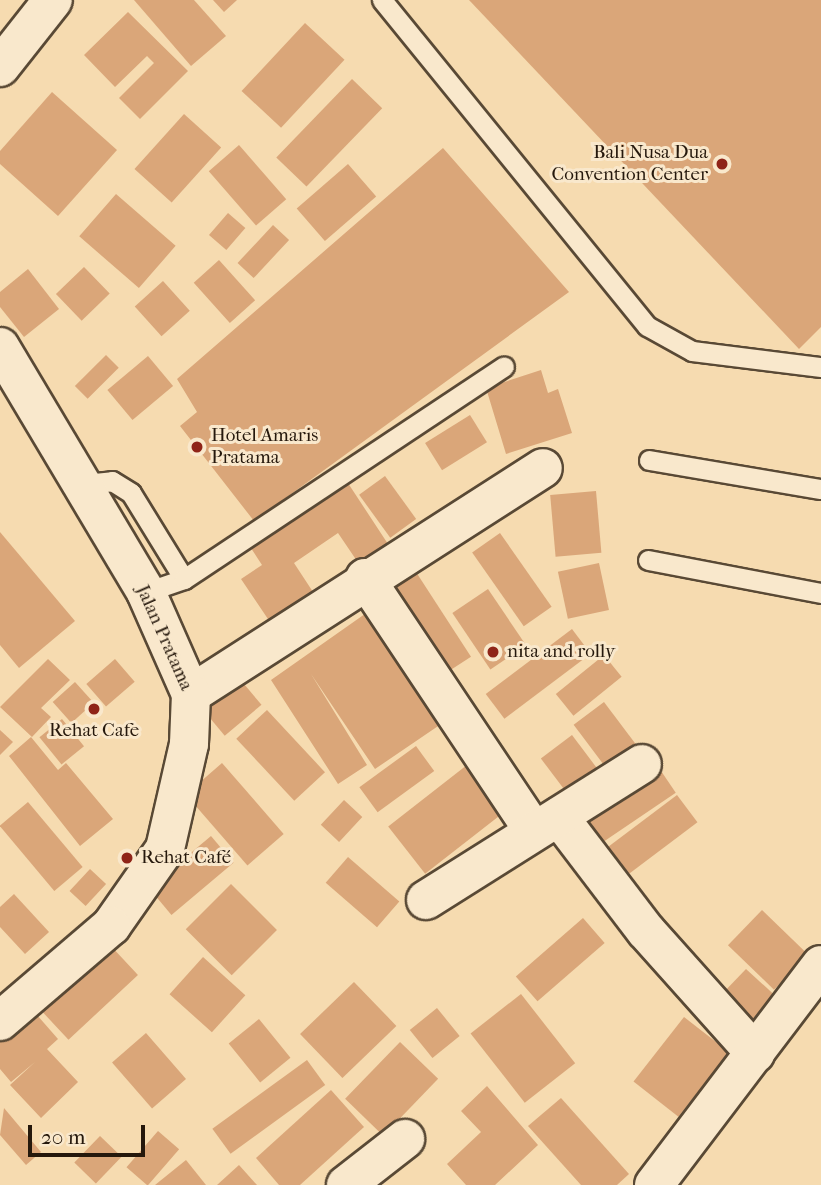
<!DOCTYPE html>
<html>
<head>
<meta charset="utf-8">
<style>
	body { margin:0 }
	#map { position:relative; width:821px; height:1185px; overflow:hidden; background:#f6dbb0; font-family:"IM FELL French Canon",serif }
	div>[style] { position:absolute }
	[style*='--x'] { left:calc(var(--x)*1px); top:calc(var(--y)*1px); width:calc(var(--w)*1px); rotate:calc(var(--a)*1deg) }
	.building>* { inset:0; background:#daa679; transform-origin:0 0 }
	.roads { filter:drop-shadow(2px 0 #594935) drop-shadow(-2px 0 #594935) drop-shadow(0 2px #594935) drop-shadow(0 -2px #594935) }
	.service>* { height:19px; margin:-9.5px; padding:0 9.5px; transform-origin:9.5px; border-radius:9.5px; background:#f9e8cc }
	.minor>* { height:38px; margin:-19px; padding:0 19px; transform-origin:19px; border-radius:19px; background:#f9e8cc }
	.tertiary>* { height:38px; margin:-19px; padding:0 19px; transform-origin:19px; border-radius:19px; background:#f9e8cc }
	.dots>* { width:19px; height:19px; translate:-50% -50%; box-sizing:border-box; border:4px solid #f9e8cc; border-radius:50% }
	span { translate:-50% -50%; white-space:nowrap; text-align:center; line-height:1.15; -webkit-text-stroke:6px #f9e8cc; paint-order:stroke }
	.poi-label { font-size:19px; color:#25180c }
	.right { translate:-100% -50%; text-align:right }
	.left { translate:0 -50%; text-align:left }
	.street-label { font-size:19px; color:#25180c }
	.scale { position:absolute; left:28px; top:1125px; width:117px; height:32px; box-sizing:border-box; border:4px solid #25180c; border-top:0; padding-left:9px; font-size:21px; line-height:24px; white-space:nowrap; color:#25180c; -webkit-text-stroke:5px #f9e8cc; paint-order:stroke }
</style>
</head>
<body>
<div id="map">
	<div class="building">
		<div style="clip-path:polygon(134px 0,194px 0,226px 36px,191px 66px)"></div>
		<div style="clip-path:polygon(213px 0,237px 0,224px 12px)"></div>
		<div style="clip-path:polygon(469px 0,821px 0,821px 327px,799px 349px)"></div>
		<div style="clip-path:polygon(128px 12px,188px 71px,140px 119px,119px 98px,154px 63px,147px 56px,115px 87px,84px 55px)"></div>
		<div style="left:305px;top:23px;width:54px;height:93px;rotate:43deg"></div>
		<div style="left:352px;top:79px;width:42px;height:109px;rotate:44deg"></div>
		<div style="clip-path:polygon(52px 92px,117px 150px,58px 216px,0 164px,0 151px)"></div>
		<div style="left:184px;top:114px;width:50px;height:74px;rotate:42deg"></div>
		<div style="left:239px;top:145px;width:72px;height:40px;rotate:49deg"></div>
		<div style="clip-path:polygon(443px 148px,569px 292px,254px 521px,180px 426px,197px 412px,177px 379px)"></div>
		<div style="left:348px;top:164px;width:43px;height:68px;rotate:49deg"></div>
		<div style="left:116px;top:194px;width:79px;height:56px;rotate:41deg"></div>
		<div style="left:228px;top:213px;width:23px;height:29px;rotate:41deg"></div>
		<div style="left:273px;top:225px;width:22px;height:52px;rotate:43deg"></div>
		<div style="left:219px;top:260px;width:54px;height:34px;rotate:48deg"></div>
		<div style="left:84px;top:267px;width:37px;height:39px;rotate:46deg"></div>
		<div style="clip-path:polygon(28px 269px,59px 309px,24px 337px,0 307px,0 292px)"></div>
		<div style="left:163px;top:281px;width:40px;height:38px;rotate:48deg"></div>
		<div style="left:106px;top:355px;width:18px;height:44px;rotate:45deg"></div>
		<div style="left:148px;top:356px;width:39px;height:53px;rotate:50deg"></div>
		<div style="clip-path:polygon(541px 370px,548px 393px,558px 389px,572px 433px,506px 454px,486px 388px)"></div>
		<div style="left:470px;top:415px;width:32px;height:53px;rotate:58deg"></div>
		<div style="left:385px;top:476px;width:53px;height:32px;rotate:54deg"></div>
		<div style="clip-path:polygon(344px 477px,388px 544px,359px 564px,338px 533px,294px 563px,315px 595px,272px 625px,241px 579px,262px 565px,247px 542px)"></div>
		<div style="left:596px;top:491px;width:62px;height:46px;rotate:85deg"></div>
		<div style="clip-path:polygon(0 532px,75px 621px,19px 668px,0 645px)"></div>
		<div style="left:500px;top:533px;width:90px;height:34px;rotate:55deg"></div>
		<div style="left:599px;top:563px;width:48px;height:42px;rotate:78deg"></div>
		<div style="left:416px;top:572px;width:101px;height:35px;rotate:57deg"></div>
		<div style="left:488px;top:589px;width:68px;height:43px;rotate:56deg"></div>
		<div style="clip-path:polygon(372px 609px,447px 720px,375px 769px,311px 674px,367px 765px,338px 784px,271px 680px)"></div>
		<div style="left:572px;top:629px;width:31px;height:108px;rotate:53deg"></div>
		<div style="left:604px;top:655px;width:28px;height:62px;rotate:51deg"></div>
		<div style="clip-path:polygon(48px 659px,70px 680px,41px 708px,51px 717px,32px 737px,0 707px)"></div>
		<div style="left:115px;top:659px;width:30px;height:38px;rotate:49deg"></div>
		<div style="left:239px;top:678px;width:35px;height:48px;rotate:50deg"></div>
		<div style="left:75px;top:682px;width:28px;height:30px;rotate:48deg"></div>
		<div style="left:604px;top:702px;width:56px;height:38px;rotate:53deg"></div>
		<div style="left:267px;top:710px;width:85px;height:42px;rotate:47deg"></div>
		<div style="left:62px;top:719px;width:35px;height:29px;rotate:51deg"></div>
		<div style="clip-path:polygon(0 730px,13px 742px,0 755px)"></div>
		<div style="left:572px;top:735px;width:49px;height:39px;rotate:53deg"></div>
		<div style="clip-path:polygon(31px 737px,58px 770px,66px 763px,113px 819px,80px 846px,9px 756px)"></div>
		<div style="left:416px;top:746px;width:31px;height:70px;rotate:54deg"></div>
		<div style="left:222px;top:763px;width:94px;height:48px;rotate:49deg"></div>
		<div style="left:467px;top:765px;width:60px;height:100px;rotate:52deg"></div>
		<div style="left:659px;top:768px;width:30px;height:89px;rotate:56deg"></div>
		<div style="left:677px;top:795px;width:34px;height:91px;rotate:53deg"></div>
		<div style="left:344px;top:800px;width:25px;height:34px;rotate:43deg"></div>
		<div style="left:28px;top:802px;width:85px;height:37px;rotate:50deg"></div>
		<div style="left:211px;top:836px;width:35px;height:81px;rotate:50deg"></div>
		<div style="left:348px;top:857px;width:68px;height:34px;rotate:41deg"></div>
		<div style="left:90px;top:869px;width:22px;height:30px;rotate:43deg"></div>
		<div style="left:231px;top:884px;width:65px;height:64px;rotate:45deg"></div>
		<div style="clip-path:polygon(14px 894px,49px 932px,25px 954px,0 927px,0 907px)"></div>
		<div style="left:762px;top:910px;width:64px;height:49px;rotate:44deg"></div>
		<div style="left:583px;top:918px;width:33px;height:89px;rotate:49deg"></div>
		<div style="left:110px;top:945px;width:41px;height:95px;rotate:47deg"></div>
		<div style="left:203px;top:957px;width:57px;height:50px;rotate:42deg"></div>
		<div style="clip-path:polygon(746px 969px,780px 1000px,749px 1023px,721px 995px)"></div>
		<div style="left:354px;top:982px;width:61px;height:75px;rotate:46deg"></div>
		<div style="left:521px;top:994px;width:88px;height:64px;rotate:52deg"></div>
		<div style="clip-path:polygon(30px 1007px,58px 1039px,47px 1049px,78px 1082px,41px 1118px,10px 1085px,35px 1062px,11px 1082px,0 1069px,0 1035px)"></div>
		<div style="left:437px;top:1008px;width:36px;height:35px;rotate:51deg"></div>
		<div style="left:684px;top:1017px;width:57px;height:82px;rotate:38deg"></div>
		<div style="left:259px;top:1019px;width:50px;height:39px;rotate:51deg"></div>
		<div style="left:146px;top:1033px;width:61px;height:45px;rotate:49deg"></div>
		<div style="left:400px;top:1042px;width:53px;height:79px;rotate:44deg"></div>
		<div style="left:307px;top:1060px;width:31px;height:117px;rotate:54deg"></div>
		<div style="clip-path:polygon(487px 1086px,538px 1145px,495px 1185px,466px 1185px,447px 1164px,481px 1132px,461px 1111px)"></div>
		<div style="clip-path:polygon(331px 1090px,364px 1127px,300px 1185px,279px 1185px,256px 1158px)"></div>
		<div style="clip-path:polygon(561px 1098px,629px 1174px,617px 1185px,581px 1185px,528px 1126px)"></div>
		<div style="clip-path:polygon(4px 1108px,41px 1152px,26px 1165px,0 1135px)"></div>
		<div style="left:158px;top:1131px;width:28px;height:48px;rotate:41deg"></div>
		<div style="left:100px;top:1136px;width:30px;height:37px;rotate:44deg"></div>
		<div style="clip-path:polygon(186px 1160px,206px 1185px,155px 1185px)"></div>
		<div style="clip-path:polygon(239px 1165px,257px 1185px,217px 1185px)"></div>
	</div>
	<div class="roads">
		<div class="service">
			<div style="--x:382;--y:0;--w:420;--a:50.9"></div>
			<div style="--x:647;--y:326;--w:51;--a:29.1"></div>
			<div style="--x:692;--y:351;--w:130;--a:7.1"></div>
			<div style="--x:649;--y:460;--w:174;--a:9.6"></div>
			<div style="--x:85;--y:484;--w:27;--a:-6"></div>
			<div style="--x:112;--y:481;--w:22;--a:32"></div>
			<div style="--x:131;--y:493;--w:101;--a:58.4"></div>
			<div style="--x:648;--y:560;--w:176;--a:10.8"></div>
			<div style="--x:146;--y:592;--w:40;--a:-18.9"></div>
			<div style="--x:184;--y:579;--w:384;--a:-33.6"></div>
		</div>
		<div class="minor">
			<div style="--x:0;--y:67;--w:85;--a:-51.7"></div>
			<div style="--x:365;--y:578;--w:304;--a:56.3"></div>
			<div style="--x:191;--y:694;--w:418;--a:-32.7"></div>
			<div style="--x:559;--y:817;--w:143;--a:52.7"></div>
			<div style="--x:646;--y:931;--w:164;--a:48.2"></div>
			<div style="--x:426;--y:900;--w:255;--a:-32.2"></div>
			<div style="--x:346;--y:1185;--w:75;--a:-37.9"></div>
			<div style="--x:654;--y:1185;--w:276;--a:-52.8"></div>
		</div>
		<div class="tertiary">
			<div style="--x:0;--y:347;--w:285;--a:59.2"></div>
			<div style="--x:146;--y:592;--w:111;--a:66.2"></div>
			<div style="--x:191;--y:694;--w:50;--a:92.3"></div>
			<div style="--x:189;--y:744;--w:108;--a:102.9"></div>
			<div style="--x:165;--y:849;--w:94;--a:125"></div>
			<div style="--x:111;--y:926;--w:146;--a:139.4"></div>
		</div>
	</div>
	<div class="dots">
		<div style="left:722px;top:164px;background:#8f2418"></div>
		<div style="left:197px;top:447px;background:#8f2418"></div>
		<div style="left:493px;top:652px;background:#8f2418"></div>
		<div style="left:94px;top:709px;background:#8f2418"></div>
		<div style="left:127px;top:858px;background:#8f2418"></div>
	</div>
	<div class="poi-label">
		<span class="right" style="left:708px;top:164px">Bali Nusa Dua<br>Convention Center</span>
		<span class="left" style="left:211px;top:447px">Hotel Amaris<br>Pratama</span>
		<span class="left" style="left:507px;top:652px">nita and rolly</span>
		<span style="left:94px;top:731px">Rehat Cafe</span>
		<span class="left" style="left:141px;top:858px">Rehat Café</span>
	</div>
	<div class="street-label">
		<span style="left:164px;top:638px;rotate:66deg">Jalan Pratama</span>
	</div>
	<div class="scale">20 m</div>
</div>
</body>
</html>
